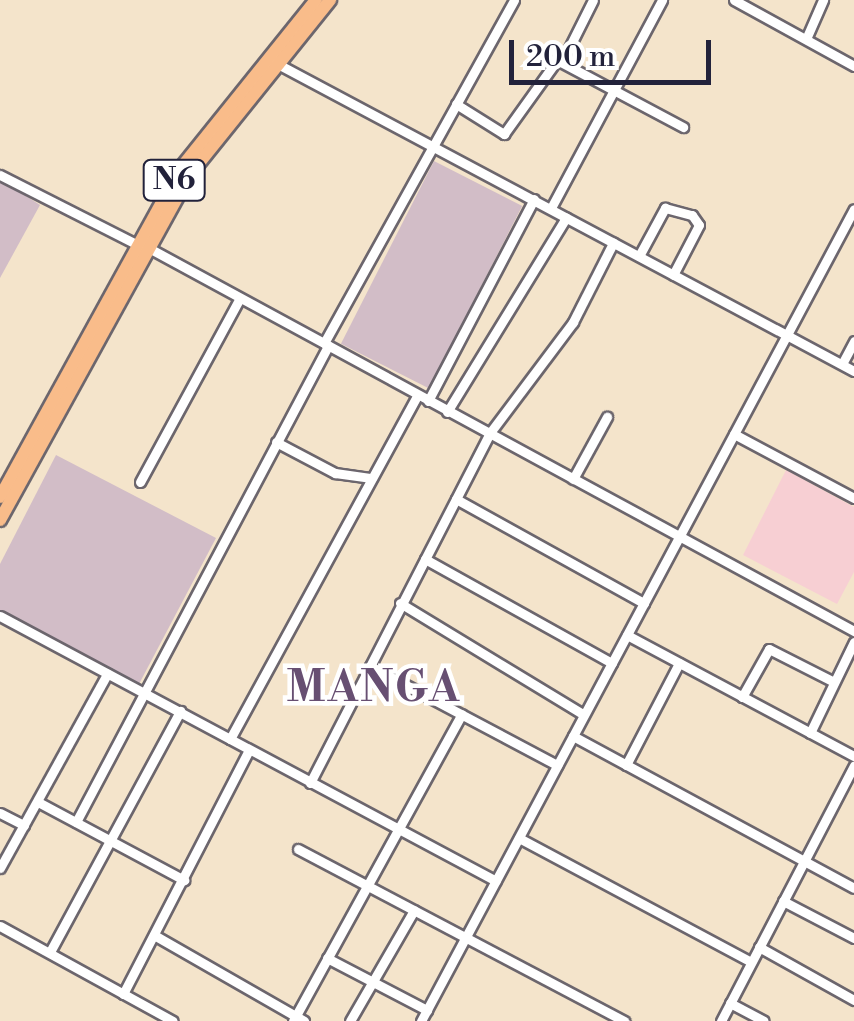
<!DOCTYPE html>
<html>
<head>
<meta charset="utf-8">
<style>
	body { margin:0 }
	#map { position:relative; width:854px; height:1021px; overflow:hidden; background:#f4e4cb; font-family:"Libre Bodoni",serif }
	div>[style] { position:absolute }
	[style*='--x'] { left:calc(var(--x)*1px); top:calc(var(--y)*1px); width:calc(var(--w)*1px); rotate:calc(var(--a)*1deg) }
	.built>* { inset:0; background:#f7cfd3 }
	.industrial>* { inset:0; background:#d2bdc7; transform-origin:0 0 }
	.roads { filter:drop-shadow(2px 0 #6c666d) drop-shadow(-2px 0 #6c666d) drop-shadow(0 2px #6c666d) drop-shadow(0 -2px #6c666d) }
	.minor>* { height:9px; margin:-4.5px; padding:0 4.5px; transform-origin:4.5px; border-radius:4.5px; background:#fff }
	.highway>* { height:12px; margin:-6px; padding:0 6px; transform-origin:6px; border-radius:6px; background:#f9bc8a }
	span { translate:-50% -50%; white-space:nowrap; text-align:center; line-height:1.15; -webkit-text-stroke:9px #fff; paint-order:stroke }
	.shield-label span { padding:2px 8px; background:#fff; border:2px solid; border-radius:8px; -webkit-text-stroke-width:0 }
	.shield-label { font-size:30px; color:#22223b; font-weight:700 }
	.district-label { font-size:42px; color:#674f72; font-weight:700; letter-spacing:2.5px }
	.scale { position:absolute; left:509px; top:40px; width:202px; height:45px; box-sizing:border-box; border:5px solid #22223b; border-top:0; padding-left:12px; font-size:30px; line-height:35px; white-space:nowrap; color:#22223b; -webkit-text-stroke:8px #fff; paint-order:stroke }
</style>
</head>
<body>
<div id="map">
	<div class="built">
		<div style="clip-path:polygon(786px 470px,854px 507px,854px 572px,837px 604px,743px 555px)"></div>
	</div>
	<div class="industrial">
		<div style="left:434px;top:161px;width:99px;height:205px;rotate:27deg"></div>
		<div style="clip-path:polygon(0 179px,40px 205px,0 278px)"></div>
		<div style="clip-path:polygon(56px 455px,216px 538px,139px 684px,0 610px,0 564px)"></div>
	</div>
	<div class="roads">
		<div class="minor">
			<div style="--x:734;--y:0;--w:137;--a:28.8"></div>
			<div style="--x:806;--y:39;--w:43;--a:-66.4"></div>
			<div style="--x:274;--y:62;--w:657;--a:28.05"></div>
			<div style="--x:562;--y:62;--w:69;--a:-63.4"></div>
			<div style="--x:456;--y:104;--w:57;--a:32"></div>
			<div style="--x:504;--y:134;--w:91;--a:-54.4"></div>
			<div style="--x:557;--y:60;--w:143;--a:28"></div>
			<div style="--x:0;--y:175;--w:153;--a:26.9"></div>
			<div style="--x:551;--y:208;--w:236;--a:-61.9"></div>
			<div style="--x:147;--y:247;--w:805;--a:28.51"></div>
			<div style="--x:639;--y:256;--w:55;--a:-61.6"></div>
			<div style="--x:665;--y:208;--w:28;--a:15"></div>
			<div style="--x:692;--y:215;--w:12;--a:55"></div>
			<div style="--x:699;--y:225;--w:56;--a:117.5"></div>
			<div style="--x:324;--y:343;--w:392;--a:-61"></div>
			<div style="--x:842;--y:364;--w:26;--a:-62"></div>
			<div style="--x:428;--y:401;--w:228;--a:-62.3"></div>
			<div style="--x:447;--y:412;--w:228;--a:-58.5"></div>
			<div style="--x:734;--y:434;--w:136;--a:28.1"></div>
			<div style="--x:276;--y:442;--w:67;--a:27.7"></div>
			<div style="--x:335;--y:473;--w:37;--a:8"></div>
			<div style="--x:573;--y:479;--w:71;--a:-61.3"></div>
			<div style="--x:140;--y:482;--w:209;--a:-61.5"></div>
			<div style="--x:456;--y:499;--w:215;--a:29"></div>
			<div style="--x:425;--y:559;--w:214;--a:29.1"></div>
			<div style="--x:400;--y:603;--w:215;--a:31.3"></div>
			<div style="--x:0;--y:616;--w:562;--a:28.11"></div>
			<div style="--x:627;--y:635;--w:257;--a:28.1"></div>
			<div style="--x:370;--y:666;--w:212;--a:27.9"></div>
			<div style="--x:742;--y:697;--w:55;--a:-60.6"></div>
			<div style="--x:769;--y:649;--w:73;--a:26.9"></div>
			<div style="--x:810;--y:733;--w:101;--a:-64.2"></div>
			<div style="--x:573;--y:736;--w:319;--a:28.4"></div>
			<div style="--x:230;--y:739;--w:391;--a:-61.4"></div>
			<div style="--x:626;--y:765;--w:115;--a:-62.5"></div>
			<div style="--x:310;--y:783;--w:392;--a:-62.8"></div>
			<div style="--x:489;--y:434;--w:140;--a:-53.1"></div>
			<div style="--x:573;--y:322;--w:89;--a:-63.1"></div>
			<div style="--x:38;--y:802;--w:166;--a:28.1"></div>
			<div style="--x:0;--y:813;--w:27;--a:27"></div>
			<div style="--x:76;--y:822;--w:539;--a:-62.1"></div>
			<div style="--x:519;--y:838;--w:263;--a:28.1"></div>
			<div style="--x:298;--y:849;--w:369;--a:27.8"></div>
			<div style="--x:0;--y:868;--w:222;--a:-61.1"></div>
			<div style="--x:783;--y:901;--w:80;--a:27.5"></div>
			<div style="--x:0;--y:926;--w:197;--a:28.8"></div>
			<div style="--x:154;--y:935;--w:173;--a:29.8"></div>
			<div style="--x:759;--y:947;--w:109;--a:29.2"></div>
			<div style="--x:51;--y:950;--w:272;--a:-61.6"></div>
			<div style="--x:327;--y:958;--w:113;--a:27.5"></div>
			<div style="--x:123;--y:994;--w:275;--a:-62.7"></div>
			<div style="--x:730;--y:1003;--w:38;--a:28"></div>
			<div style="--x:293;--y:1021;--w:350;--a:-61.2"></div>
			<div style="--x:350;--y:1021;--w:128;--a:-60"></div>
			<div style="--x:421;--y:1021;--w:920;--a:-61.93"></div>
			<div style="--x:721;--y:1021;--w:288;--a:-62.5"></div>
		</div>
		<div class="highway">
			<div style="--x:0;--y:497;--w:374;--a:-61.2"></div>
			<div style="--x:180;--y:169;--w:217;--a:-51.2"></div>
			<div style="--x:0;--y:520;--w:396;--a:-61.2"></div>
			<div style="--x:191;--y:173;--w:222;--a:-51.2"></div>
		</div>
	</div>
	<div class="shield-label">
		<span style="left:174px;top:180px">N6</span>
	</div>
	<div class="district-label">
		<span style="left:374px;top:689px">MANGA</span>
	</div>
	<div class="scale">200 m</div>
</div>
</body>
</html>
